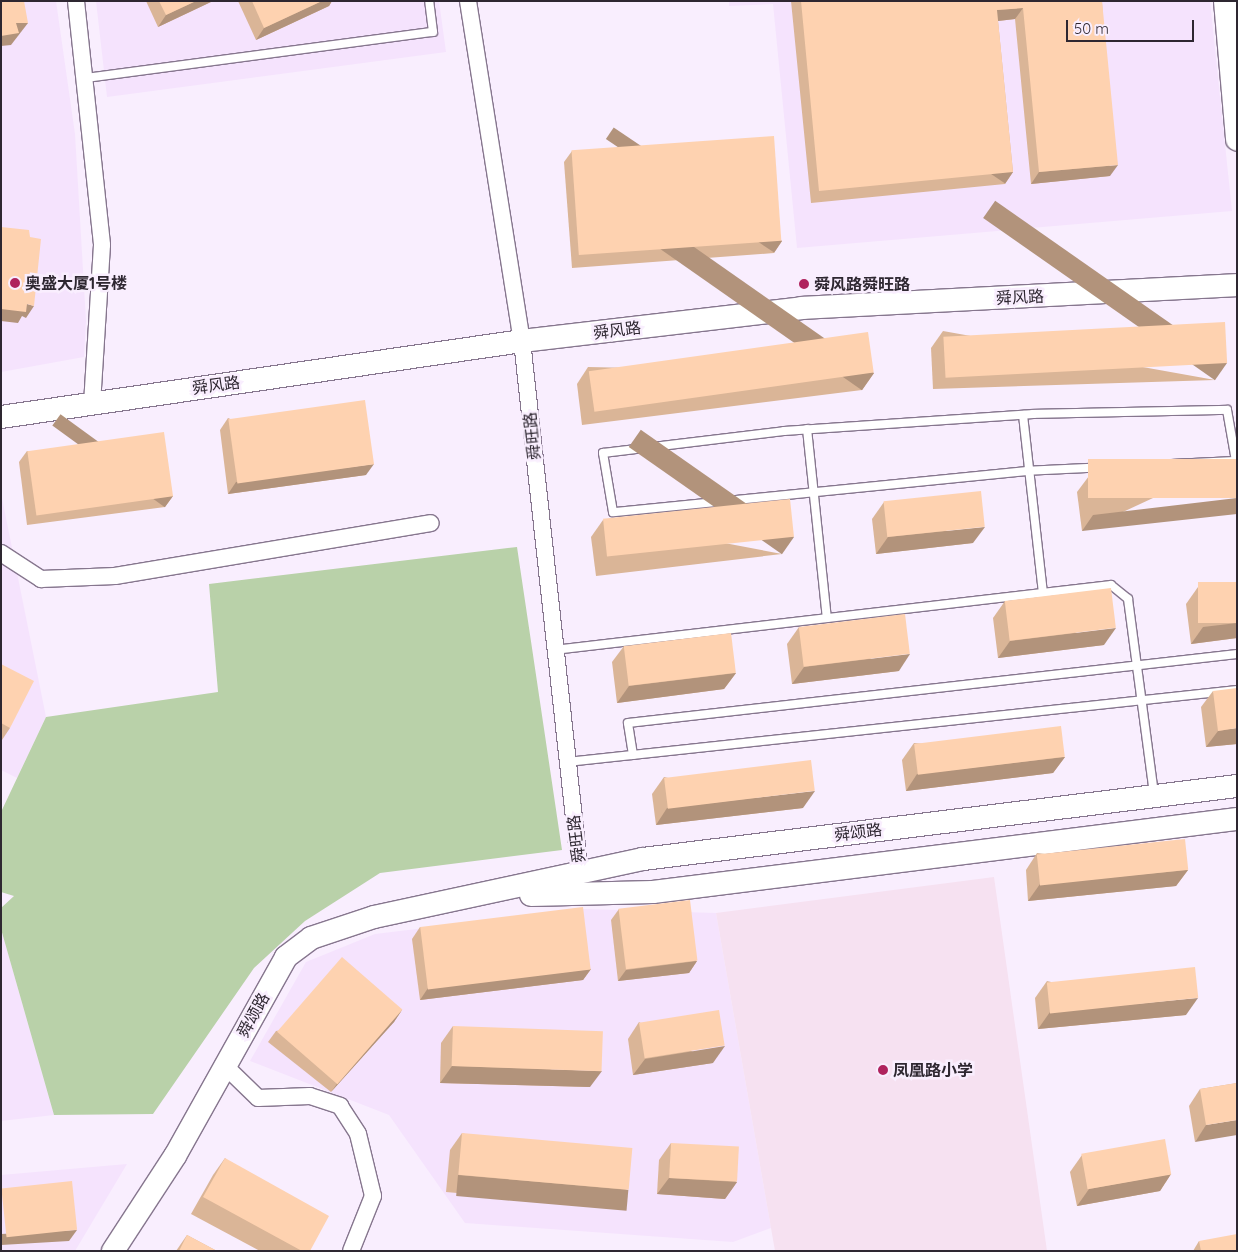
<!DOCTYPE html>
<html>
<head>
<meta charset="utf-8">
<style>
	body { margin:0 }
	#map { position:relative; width:1238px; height:1252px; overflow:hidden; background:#f9eefe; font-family:Quicksand,"Noto Sans SC",sans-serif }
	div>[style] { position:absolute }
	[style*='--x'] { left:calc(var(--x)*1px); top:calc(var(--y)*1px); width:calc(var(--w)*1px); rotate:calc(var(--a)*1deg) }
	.built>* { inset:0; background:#f5e3fd }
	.education>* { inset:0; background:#f6e1f1 }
	.green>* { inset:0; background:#b9d1a9 }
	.roads { filter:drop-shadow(1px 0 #86768e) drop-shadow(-1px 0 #86768e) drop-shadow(0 1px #86768e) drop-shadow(0 -1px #86768e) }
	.lane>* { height:8px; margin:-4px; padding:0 4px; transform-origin:4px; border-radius:4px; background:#fff }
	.street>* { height:16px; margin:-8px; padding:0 8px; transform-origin:8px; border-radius:8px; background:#fff }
	.secondary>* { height:22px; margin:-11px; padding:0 11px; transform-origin:11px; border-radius:11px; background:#fff }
	.wall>* { inset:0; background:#dab597 }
	.shaded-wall>* { inset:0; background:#b2937b; transform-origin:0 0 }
	.building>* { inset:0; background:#fed2b0; transform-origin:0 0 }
	.dots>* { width:14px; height:14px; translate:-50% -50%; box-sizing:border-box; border:2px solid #f9eefe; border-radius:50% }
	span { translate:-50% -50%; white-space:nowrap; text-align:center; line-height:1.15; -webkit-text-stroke:5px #f9eefe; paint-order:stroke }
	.poi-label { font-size:16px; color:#2e2731; font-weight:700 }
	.left { translate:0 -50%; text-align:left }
	.street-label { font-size:16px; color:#2e2731 }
	.frame { position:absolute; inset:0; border:2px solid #2e2731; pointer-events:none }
	.scale { position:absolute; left:1066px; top:20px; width:128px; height:22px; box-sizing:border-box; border:2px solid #2e2731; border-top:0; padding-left:6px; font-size:15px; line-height:18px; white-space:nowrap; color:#2e2731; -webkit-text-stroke:4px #f9eefe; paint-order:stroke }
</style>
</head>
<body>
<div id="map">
	<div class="built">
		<div style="clip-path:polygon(1px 1px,56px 1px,75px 134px,86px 321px,84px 357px,1px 372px)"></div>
		<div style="clip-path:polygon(96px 1px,439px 1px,446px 52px,107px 97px)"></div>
		<div style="clip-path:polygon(729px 1px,1210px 1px,1232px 211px,797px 248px,773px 4px,729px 6px)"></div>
		<div style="clip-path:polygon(1px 493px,46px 717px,17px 778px,1px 770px)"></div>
		<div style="clip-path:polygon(584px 909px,716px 913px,771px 1228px,733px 1242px,465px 1223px,389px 1115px,250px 1061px,306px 962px,375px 934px)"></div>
		<div style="clip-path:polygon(1px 929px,54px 1115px,1px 1121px)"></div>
		<div style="clip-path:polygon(127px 1164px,75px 1251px,1px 1251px,1px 1175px)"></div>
	</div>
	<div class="education">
		<div style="clip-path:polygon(994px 877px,1047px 1251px,775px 1251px,716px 913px)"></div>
	</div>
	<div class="green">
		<div style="clip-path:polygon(517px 547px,562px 850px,380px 873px,305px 921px,254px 968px,153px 1114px,54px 1115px,1px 929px,1px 908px,14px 896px,1px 892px,1px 812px,46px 717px,218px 692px,209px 584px)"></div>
	</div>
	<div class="roads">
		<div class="lane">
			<div style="--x:86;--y:78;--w:350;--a:-7.6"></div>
			<div style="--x:433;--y:32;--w:31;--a:-97"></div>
			<div style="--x:1227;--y:410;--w:52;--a:80"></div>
			<div style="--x:1236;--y:461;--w:209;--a:177.3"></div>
			<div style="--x:1027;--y:471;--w:416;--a:174.3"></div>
			<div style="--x:613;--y:512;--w:60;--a:-99.6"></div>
			<div style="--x:603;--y:453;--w:182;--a:-6.9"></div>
			<div style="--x:784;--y:431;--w:250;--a:-3.9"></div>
			<div style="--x:1033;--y:414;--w:194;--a:-1.2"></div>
			<div style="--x:1023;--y:415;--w:179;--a:83.6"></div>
			<div style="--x:807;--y:429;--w:190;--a:84"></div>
			<div style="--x:554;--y:650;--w:561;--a:-6.66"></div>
			<div style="--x:1111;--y:585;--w:22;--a:39"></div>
			<div style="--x:1128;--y:599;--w:196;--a:82.4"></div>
			<div style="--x:633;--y:755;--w:32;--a:-99"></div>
			<div style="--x:628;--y:723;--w:613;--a:-6.46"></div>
			<div style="--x:567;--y:762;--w:674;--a:-6.13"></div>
		</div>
		<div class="street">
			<div style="--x:76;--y:1;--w:245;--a:83.9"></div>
			<div style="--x:102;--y:245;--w:158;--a:93.6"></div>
			<div style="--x:468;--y:1;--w:344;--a:81"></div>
			<div style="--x:522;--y:341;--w:535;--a:83.78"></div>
			<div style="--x:1;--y:553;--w:48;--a:33"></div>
			<div style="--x:41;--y:579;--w:74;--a:-2.3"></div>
			<div style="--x:115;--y:576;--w:320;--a:-9.5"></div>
			<div style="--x:225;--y:1066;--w:46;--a:44.1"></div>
			<div style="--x:258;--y:1098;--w:52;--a:-2.2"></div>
			<div style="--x:310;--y:1096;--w:32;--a:18"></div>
			<div style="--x:340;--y:1106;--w:33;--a:57"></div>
			<div style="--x:358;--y:1134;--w:64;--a:76.4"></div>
			<div style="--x:373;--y:1196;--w:59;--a:111.8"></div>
		</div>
		<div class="secondary">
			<div style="--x:1225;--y:1;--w:139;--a:85"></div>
			<div style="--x:1;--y:417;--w:527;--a:-8.3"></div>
			<div style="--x:522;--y:341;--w:282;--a:-6.7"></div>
			<div style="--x:802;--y:308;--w:436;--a:-3"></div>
			<div style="--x:531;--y:895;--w:122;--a:-1.4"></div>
			<div style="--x:653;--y:892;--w:589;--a:-7.13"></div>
			<div style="--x:113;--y:1251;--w:113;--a:-56.9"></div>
			<div style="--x:175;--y:1156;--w:228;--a:-60.8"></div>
			<div style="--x:286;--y:957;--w:31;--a:-37"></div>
			<div style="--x:311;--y:938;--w:66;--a:-18.4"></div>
			<div style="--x:374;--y:917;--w:275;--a:-12.2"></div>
			<div style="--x:643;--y:859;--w:598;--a:-7.01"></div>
		</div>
	</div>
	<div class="wall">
		<div style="clip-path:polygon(146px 1px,213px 1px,158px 27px)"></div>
		<div style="clip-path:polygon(238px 1px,332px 1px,329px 6px,256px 40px)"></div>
		<div style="clip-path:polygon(791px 1px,1102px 1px,1110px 176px,1031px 184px,1015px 19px,998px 21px,1013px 172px,1005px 184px,811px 203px)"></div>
		<div style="clip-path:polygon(572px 151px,782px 241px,774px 253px,572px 268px,564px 162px)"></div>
		<div style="clip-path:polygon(943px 331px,1215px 380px,933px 389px,931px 348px)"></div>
		<div style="clip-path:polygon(588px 367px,874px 373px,862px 390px,582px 425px,577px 384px)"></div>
		<div style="clip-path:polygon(228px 418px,366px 475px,228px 494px,220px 430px)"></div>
		<div style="clip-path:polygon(27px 451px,173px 496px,165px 507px,27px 525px,19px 462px)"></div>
		<div style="clip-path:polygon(1237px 459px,1082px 531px,1077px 492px,1089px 476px)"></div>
		<div style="clip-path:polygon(884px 502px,973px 543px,876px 554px,872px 519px)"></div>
		<div style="clip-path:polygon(603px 520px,782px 554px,596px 576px,591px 537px)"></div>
		<div style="clip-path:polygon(1237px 582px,1237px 638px,1191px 644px,1186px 604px,1198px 587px)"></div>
		<div style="clip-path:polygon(1005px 601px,1104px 645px,998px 658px,993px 618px)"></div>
		<div style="clip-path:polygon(799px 627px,899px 671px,792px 684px,787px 644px)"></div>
		<div style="clip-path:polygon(624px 646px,736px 673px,724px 689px,617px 703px,612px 662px)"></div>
		<div style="clip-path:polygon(1px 664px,10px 728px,2px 740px,1px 739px)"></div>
		<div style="clip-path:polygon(1213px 691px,1237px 744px,1206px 747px,1201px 707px)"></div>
		<div style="clip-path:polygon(914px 743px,1065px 757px,1053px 773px,906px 791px,902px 760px)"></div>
		<div style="clip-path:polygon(664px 777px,803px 808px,656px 825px,652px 794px)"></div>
		<div style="clip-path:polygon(1037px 853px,1188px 870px,1176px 886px,1028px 901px,1026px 870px)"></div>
		<div style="clip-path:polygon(619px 909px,697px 961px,689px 973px,618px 981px,611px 920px)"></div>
		<div style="clip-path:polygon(420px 927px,591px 969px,583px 980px,420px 1000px,412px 939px)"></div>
		<div style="clip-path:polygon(1047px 981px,1186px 1015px,1038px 1029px,1035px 998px)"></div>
		<div style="clip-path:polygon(402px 1010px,394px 1022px,331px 1092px,268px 1042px,276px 1031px)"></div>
		<div style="clip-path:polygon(639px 1022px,713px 1063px,633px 1075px,628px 1039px)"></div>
		<div style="clip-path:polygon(453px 1026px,590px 1087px,440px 1083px,441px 1043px)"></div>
		<div style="clip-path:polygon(1237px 1083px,1195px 1142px,1189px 1106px,1200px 1089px)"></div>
		<div style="clip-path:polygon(462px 1133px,628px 1190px,616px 1207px,446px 1192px,450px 1150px)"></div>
		<div style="clip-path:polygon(671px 1143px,737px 1182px,725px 1199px,657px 1194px,659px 1160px)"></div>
		<div style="clip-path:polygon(1082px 1155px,1171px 1174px,1160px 1191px,1077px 1206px,1070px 1172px)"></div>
		<div style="clip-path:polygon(225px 1158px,310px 1251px,260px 1251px,191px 1214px,213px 1175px)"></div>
		<div style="clip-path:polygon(187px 1235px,217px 1251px,176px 1251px)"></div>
		<div style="clip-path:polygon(1199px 1241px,1237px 1251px,1193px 1251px)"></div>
	</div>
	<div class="shaded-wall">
		<div style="clip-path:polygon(196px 1px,213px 1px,158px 27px,166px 15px)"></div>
		<div style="clip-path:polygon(322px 1px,332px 1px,329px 6px,256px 40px,264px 28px)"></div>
		<div style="clip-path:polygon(1023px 8px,1015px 19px,989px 22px,997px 10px)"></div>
		<div style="clip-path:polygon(16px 23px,28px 23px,11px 45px,1px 46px,1px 36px)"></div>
		<div style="clip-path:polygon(1118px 165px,1110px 176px,1031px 184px,1039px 172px)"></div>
		<div style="left:1013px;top:172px;width:14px;height:195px;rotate:124deg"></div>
		<div style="left:782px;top:241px;width:14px;height:203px;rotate:124deg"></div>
		<div style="clip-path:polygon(27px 304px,34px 306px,26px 318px,22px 316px,18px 323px,1px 321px,1px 309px)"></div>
		<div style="left:1227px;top:363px;width:21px;height:283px;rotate:125deg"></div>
		<div style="left:874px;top:373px;width:21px;height:282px;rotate:125deg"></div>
		<div style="clip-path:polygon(374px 464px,366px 475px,228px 494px,236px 482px)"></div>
		<div style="left:173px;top:496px;width:14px;height:139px;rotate:126deg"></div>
		<div style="clip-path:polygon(1237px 498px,1237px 514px,1082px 531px,1093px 515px)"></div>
		<div style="clip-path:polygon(985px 527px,973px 543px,876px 554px,888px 537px)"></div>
		<div style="left:794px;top:537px;width:21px;height:187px;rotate:125deg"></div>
		<div style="clip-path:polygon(1237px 623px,1237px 638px,1191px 644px,1203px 627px)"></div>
		<div style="clip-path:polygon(1116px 628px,1104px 645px,998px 658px,1010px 641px)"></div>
		<div style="clip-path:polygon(910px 654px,899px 671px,792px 684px,804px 667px)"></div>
		<div style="clip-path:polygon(736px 673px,724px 689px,617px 703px,629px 686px)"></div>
		<div style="clip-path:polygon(1237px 728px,1237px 744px,1206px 747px,1218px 731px)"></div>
		<div style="clip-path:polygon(1065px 757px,1053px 773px,906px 791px,917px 774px)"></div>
		<div style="clip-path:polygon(815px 791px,803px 808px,656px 825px,667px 808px)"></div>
		<div style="clip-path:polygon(1188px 870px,1176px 886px,1028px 901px,1040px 884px)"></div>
		<div style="clip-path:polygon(697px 961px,689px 973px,618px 981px,626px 970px)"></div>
		<div style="clip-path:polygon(591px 969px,583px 980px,420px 1000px,428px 988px)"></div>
		<div style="clip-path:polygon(1198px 998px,1186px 1015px,1038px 1029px,1050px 1012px)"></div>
		<div style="clip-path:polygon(402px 1010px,394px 1022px,331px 1092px,339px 1081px)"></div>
		<div style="clip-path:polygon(725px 1046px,713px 1063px,633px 1075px,645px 1059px)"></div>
		<div style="clip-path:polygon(452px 1066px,602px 1071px,590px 1087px,440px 1083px)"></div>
		<div style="clip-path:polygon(1237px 1120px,1237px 1135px,1195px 1142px,1206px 1125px)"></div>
		<div style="clip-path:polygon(1171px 1174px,1160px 1191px,1077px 1206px,1089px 1189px)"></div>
		<div style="left:458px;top:1175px;width:171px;height:21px;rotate:5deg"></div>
		<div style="clip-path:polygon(669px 1178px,737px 1182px,725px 1199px,657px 1194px)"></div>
		<div style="clip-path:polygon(77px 1230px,69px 1241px,1px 1245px,1px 1234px)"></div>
	</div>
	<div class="building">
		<div style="clip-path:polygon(1px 1px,24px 1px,28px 23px,16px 23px,19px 33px,1px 36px)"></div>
		<div style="clip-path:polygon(159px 1px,196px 1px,166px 15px)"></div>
		<div style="clip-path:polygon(252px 1px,322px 1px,264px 28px)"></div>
		<div style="clip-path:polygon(801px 1px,1102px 1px,1118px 165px,1039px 172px,1023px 8px,997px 10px,1013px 172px,819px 191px)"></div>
		<div style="left:774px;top:136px;width:105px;height:203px;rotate:86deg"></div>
		<div style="clip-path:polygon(1px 227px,29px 230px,30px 237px,41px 239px,34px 306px,27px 304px,26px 312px,1px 309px)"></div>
		<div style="left:1225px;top:322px;width:41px;height:282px;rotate:87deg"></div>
		<div style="left:868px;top:332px;width:41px;height:282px;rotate:82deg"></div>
		<div style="left:365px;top:400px;width:65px;height:138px;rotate:82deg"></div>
		<div style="left:164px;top:432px;width:65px;height:138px;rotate:82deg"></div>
		<div style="left:1237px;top:459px;width:39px;height:149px;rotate:90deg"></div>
		<div style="left:981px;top:491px;width:36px;height:98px;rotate:84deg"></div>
		<div style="left:790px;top:499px;width:38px;height:188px;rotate:84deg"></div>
		<div style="left:1237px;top:582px;width:41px;height:39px;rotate:90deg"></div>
		<div style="left:1111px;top:588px;width:40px;height:107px;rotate:83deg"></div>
		<div style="left:905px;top:614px;width:40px;height:107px;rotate:83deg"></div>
		<div style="left:731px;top:633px;width:40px;height:108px;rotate:83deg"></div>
		<div style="clip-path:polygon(1px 664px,34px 681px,10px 728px,1px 723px)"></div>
		<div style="clip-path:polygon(1237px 688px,1237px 728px,1218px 731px,1213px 691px)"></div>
		<div style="left:1061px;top:726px;width:31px;height:148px;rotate:83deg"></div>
		<div style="left:811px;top:760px;width:31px;height:148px;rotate:83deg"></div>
		<div style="left:1185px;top:839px;width:31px;height:149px;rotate:84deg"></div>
		<div style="left:690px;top:900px;width:61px;height:72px;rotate:83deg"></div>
		<div style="left:583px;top:907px;width:63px;height:164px;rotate:83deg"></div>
		<div style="left:342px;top:957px;width:80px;height:99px;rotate:41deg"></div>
		<div style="left:1195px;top:967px;width:31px;height:149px;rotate:84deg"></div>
		<div style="left:719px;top:1010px;width:36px;height:81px;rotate:81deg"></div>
		<div style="left:453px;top:1026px;width:150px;height:40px;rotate:2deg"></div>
		<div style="clip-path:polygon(1237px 1083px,1237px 1120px,1206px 1125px,1200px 1089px)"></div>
		<div style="left:462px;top:1133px;width:171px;height:42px;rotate:5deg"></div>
		<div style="left:1165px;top:1139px;width:36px;height:85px;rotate:80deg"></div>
		<div style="left:671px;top:1143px;width:68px;height:35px;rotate:3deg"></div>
		<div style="clip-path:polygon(225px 1158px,329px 1216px,310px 1251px,302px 1251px,203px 1197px)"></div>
		<div style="left:72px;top:1181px;width:49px;height:71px;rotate:84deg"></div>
		<div style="clip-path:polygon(1237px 1234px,1237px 1251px,1201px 1251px,1199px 1241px)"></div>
		<div style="clip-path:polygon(187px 1235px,217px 1251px,179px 1251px)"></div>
	</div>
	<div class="dots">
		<div style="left:15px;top:283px;background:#af225d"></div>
		<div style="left:804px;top:284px;background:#af225d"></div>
		<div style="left:883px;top:1070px;background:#af225d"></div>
	</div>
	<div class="poi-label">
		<span class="left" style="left:25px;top:283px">奥盛大厦1号楼</span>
		<span class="left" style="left:814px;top:284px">舜风路舜旺路</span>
		<span class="left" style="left:893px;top:1070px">凤凰路小学</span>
	</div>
	<div class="street-label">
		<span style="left:1020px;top:297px;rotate:-3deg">舜风路</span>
		<span style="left:617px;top:330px;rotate:-7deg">舜风路</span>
		<span style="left:216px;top:385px;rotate:-8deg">舜风路</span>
		<span style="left:532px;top:436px;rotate:-96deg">舜旺路</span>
		<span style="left:858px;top:832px;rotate:-7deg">舜颂路</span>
		<span style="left:576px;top:839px;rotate:-97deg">舜旺路</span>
		<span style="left:253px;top:1015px;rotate:-61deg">舜颂路</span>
	</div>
	<div class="frame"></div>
	<div class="scale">50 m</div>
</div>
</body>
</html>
